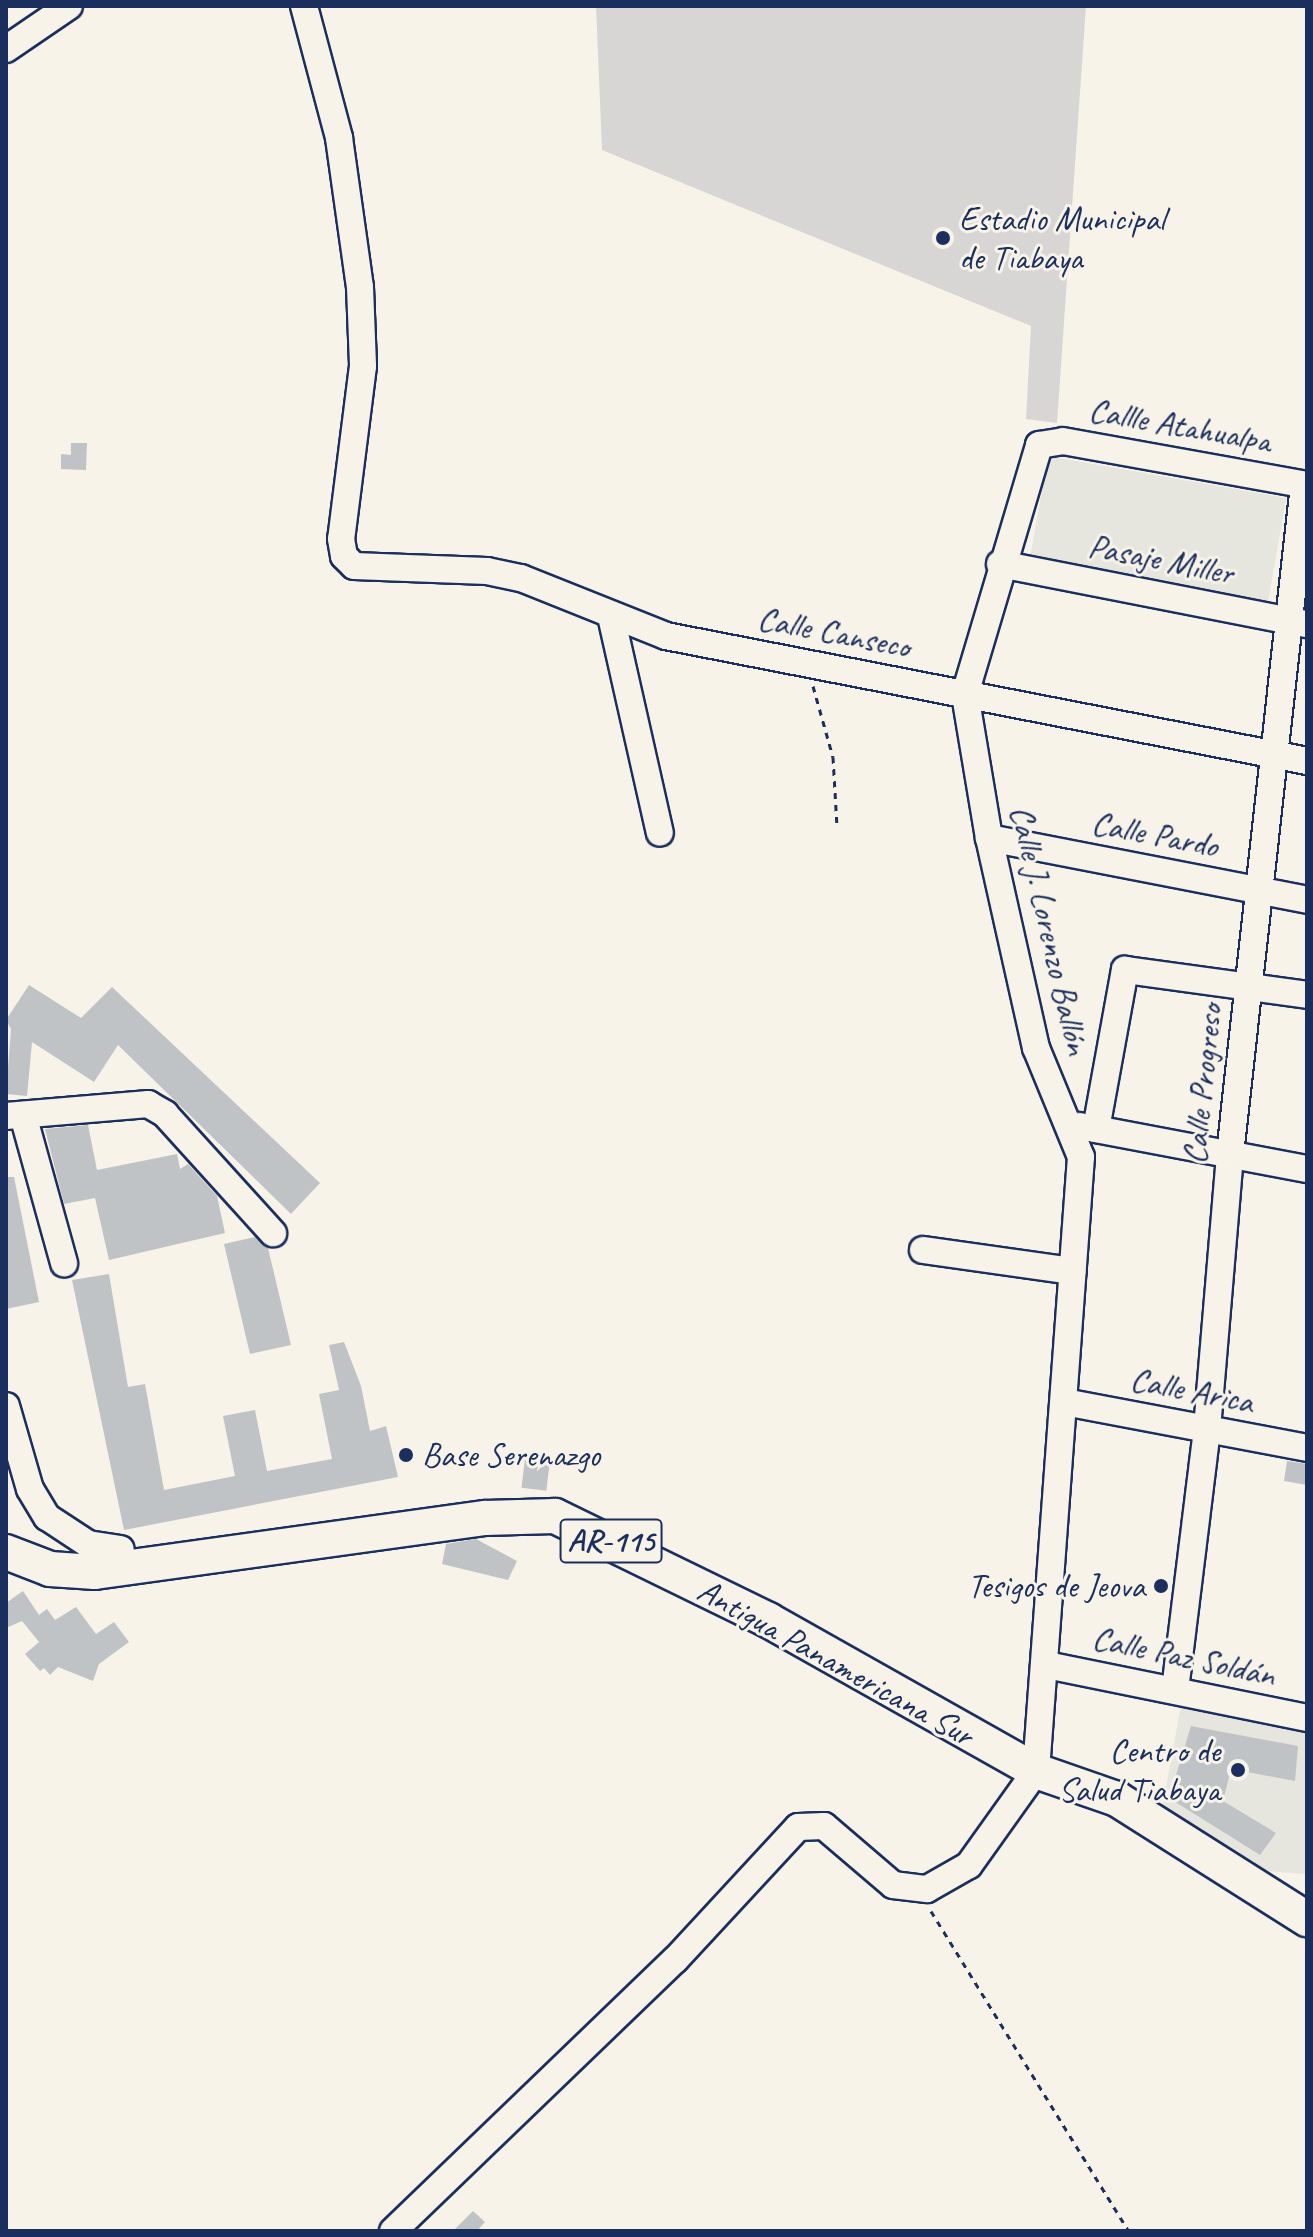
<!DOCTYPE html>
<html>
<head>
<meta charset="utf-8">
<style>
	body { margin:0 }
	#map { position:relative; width:1313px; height:2237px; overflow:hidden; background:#f7f3e8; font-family:Caveat,sans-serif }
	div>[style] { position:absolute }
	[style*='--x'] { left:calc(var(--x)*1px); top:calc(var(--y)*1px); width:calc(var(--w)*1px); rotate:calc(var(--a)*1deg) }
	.built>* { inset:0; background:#e6e5de; transform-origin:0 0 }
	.green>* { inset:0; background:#d7d6d4 }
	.building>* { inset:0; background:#c0c3c5; transform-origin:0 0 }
	.path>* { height:3px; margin-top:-1.5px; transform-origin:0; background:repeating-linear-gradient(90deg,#1b2f5e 0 6px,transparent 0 12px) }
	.roads { filter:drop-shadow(2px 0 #1b2f5e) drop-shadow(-2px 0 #1b2f5e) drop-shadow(0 2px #1b2f5e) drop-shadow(0 -2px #1b2f5e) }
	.minor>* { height:26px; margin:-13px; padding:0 13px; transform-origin:13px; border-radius:13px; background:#f7f3e8 }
	.major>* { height:34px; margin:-17px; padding:0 17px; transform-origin:17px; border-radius:17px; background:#f7f3e8 }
	.dots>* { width:22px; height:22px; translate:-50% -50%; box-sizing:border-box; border:4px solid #f7f3e8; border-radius:50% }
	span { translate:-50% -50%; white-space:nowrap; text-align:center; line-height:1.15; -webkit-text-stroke:6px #f7f3e8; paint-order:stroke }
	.shield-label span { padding:2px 6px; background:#f7f3e8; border:2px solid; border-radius:6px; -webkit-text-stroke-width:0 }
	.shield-label { font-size:32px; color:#1b2f5e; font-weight:700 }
	.poi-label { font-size:34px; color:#1b2f5e }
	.left { translate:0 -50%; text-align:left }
	.right { translate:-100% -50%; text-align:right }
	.street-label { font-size:34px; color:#1b2f5e }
	.frame { position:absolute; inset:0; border:8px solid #1b2f5e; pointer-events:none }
</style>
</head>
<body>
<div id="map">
	<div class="built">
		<div style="left:1048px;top:456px;width:242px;height:111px;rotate:10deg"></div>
		<div style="clip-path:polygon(1182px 1700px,1307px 1725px,1307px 1874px,1265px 1871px,1161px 1815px)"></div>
	</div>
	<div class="green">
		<div style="clip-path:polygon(596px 6px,1086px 6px,1057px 423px,1026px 419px,1031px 326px,602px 150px)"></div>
	</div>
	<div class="building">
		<div style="clip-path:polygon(71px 443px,87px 443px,86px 470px,61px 469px,61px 454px,71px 455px)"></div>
		<div style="clip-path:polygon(29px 985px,81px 1018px,112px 987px,320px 1183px,291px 1214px,118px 1045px,94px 1082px,32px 1042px,27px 1096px,6px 1094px,11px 1029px,6px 1020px)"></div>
		<div style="clip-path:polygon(88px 1125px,97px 1170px,177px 1154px,180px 1169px,188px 1164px,217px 1196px,225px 1233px,109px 1260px,95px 1198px,64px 1204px,45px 1129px)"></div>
		<div style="clip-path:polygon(6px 1177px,14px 1177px,39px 1302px,6px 1309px)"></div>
		<div style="clip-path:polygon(255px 1237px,268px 1248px,291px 1345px,250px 1354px,224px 1244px)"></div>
		<div style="clip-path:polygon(109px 1274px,128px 1387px,145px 1384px,164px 1490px,235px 1476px,223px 1416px,255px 1410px,267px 1471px,332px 1459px,319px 1394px,339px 1390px,329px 1345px,344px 1342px,361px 1386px,370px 1431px,386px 1426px,398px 1477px,124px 1530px,72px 1280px)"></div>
		<div style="left:525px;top:1459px;width:25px;height:29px;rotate:7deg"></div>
		<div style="clip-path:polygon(1287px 1461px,1307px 1464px,1307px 1485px,1284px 1481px)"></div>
		<div style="clip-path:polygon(476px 1539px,517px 1561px,508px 1580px,442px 1564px,446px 1544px)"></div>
		<div style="clip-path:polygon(23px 1591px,39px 1615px,47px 1609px,55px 1620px,76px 1607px,96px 1634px,114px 1622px,129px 1642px,99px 1664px,93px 1681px,58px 1667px,50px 1675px,44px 1668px,40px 1671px,25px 1654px,39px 1642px,22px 1621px,6px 1628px,6px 1603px)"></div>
		<div style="clip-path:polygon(1191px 1726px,1298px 1746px,1295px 1781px,1231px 1769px,1223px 1801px,1276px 1833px,1260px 1855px,1169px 1798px)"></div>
		<div style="clip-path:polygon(473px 2211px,485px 2222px,477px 2231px,453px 2231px)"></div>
	</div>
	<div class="path">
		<div style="--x:813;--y:686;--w:74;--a:74.3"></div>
		<div style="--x:833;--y:757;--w:70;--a:86.7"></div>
		<div style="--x:931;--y:1911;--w:376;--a:58.3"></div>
	</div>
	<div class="roads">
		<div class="minor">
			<div style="--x:304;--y:6;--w:137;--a:75.1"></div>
			<div style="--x:339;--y:138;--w:150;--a:82"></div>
			<div style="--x:360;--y:287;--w:79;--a:87.8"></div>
			<div style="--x:363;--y:366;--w:174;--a:97.2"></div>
			<div style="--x:341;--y:539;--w:17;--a:80"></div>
			<div style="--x:344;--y:556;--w:14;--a:45"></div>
			<div style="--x:354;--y:566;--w:133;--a:2.2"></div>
			<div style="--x:487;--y:571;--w:35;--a:12"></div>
			<div style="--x:521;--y:578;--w:156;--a:21.8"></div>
			<div style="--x:666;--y:636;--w:653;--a:11.03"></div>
			<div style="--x:6;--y:49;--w:76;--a:-34.3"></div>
			<div style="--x:1000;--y:564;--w:313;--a:11.1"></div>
			<div style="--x:611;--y:616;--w:222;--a:77.3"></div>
			<div style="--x:989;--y:838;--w:324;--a:11"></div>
			<div style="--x:23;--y:1115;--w:154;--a:74.5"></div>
			<div style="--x:6;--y:1116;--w:143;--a:-4.8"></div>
			<div style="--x:148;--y:1104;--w:20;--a:30"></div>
			<div style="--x:165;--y:1114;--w:161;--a:47.8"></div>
			<div style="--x:1079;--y:1126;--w:232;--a:10.7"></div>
			<div style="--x:1096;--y:1129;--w:162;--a:-79.7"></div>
			<div style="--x:1125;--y:970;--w:184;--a:7.8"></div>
			<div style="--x:923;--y:1250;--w:151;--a:8"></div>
			<div style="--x:1064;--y:1402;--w:247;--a:10.7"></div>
			<div style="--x:6;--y:1406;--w:86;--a:73.9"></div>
			<div style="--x:30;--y:1489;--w:33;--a:59"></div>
			<div style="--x:47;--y:1517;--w:49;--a:33.4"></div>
			<div style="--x:88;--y:1544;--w:33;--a:9"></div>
			<div style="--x:1047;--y:1665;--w:265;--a:11.5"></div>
			<div style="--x:1175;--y:1690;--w:263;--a:-83"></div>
			<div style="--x:1207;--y:1429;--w:276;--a:-85.2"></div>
			<div style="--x:1230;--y:1154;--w:673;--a:-83.69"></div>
			<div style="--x:393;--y:2231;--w:391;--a:-43.9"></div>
			<div style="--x:675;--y:1960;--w:181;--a:-47.2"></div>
			<div style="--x:798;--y:1827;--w:26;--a:-2"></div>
			<div style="--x:824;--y:1826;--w:91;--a:40.5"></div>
			<div style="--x:893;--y:1885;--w:34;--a:7"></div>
			<div style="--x:927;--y:1889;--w:48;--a:-29.7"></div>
			<div style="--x:969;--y:1865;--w:115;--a:-54.5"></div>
			<div style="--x:1036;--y:1771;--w:616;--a:-85.81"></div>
			<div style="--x:1081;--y:1157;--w:118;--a:-112.4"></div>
			<div style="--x:1036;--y:1048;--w:215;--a:-102.6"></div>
			<div style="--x:989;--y:838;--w:146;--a:-99.5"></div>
			<div style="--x:965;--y:694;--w:260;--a:-73.4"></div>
			<div style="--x:1039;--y:445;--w:24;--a:-9"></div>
			<div style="--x:1063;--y:441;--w:248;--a:10.2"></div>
		</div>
		<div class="major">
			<div style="--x:6;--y:1552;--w:47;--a:21.1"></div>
			<div style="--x:50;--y:1569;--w:45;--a:3.8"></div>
			<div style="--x:95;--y:1572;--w:394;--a:-7.9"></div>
			<div style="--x:485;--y:1518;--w:70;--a:-1.6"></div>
			<div style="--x:555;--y:1516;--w:237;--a:26"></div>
			<div style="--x:768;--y:1620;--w:308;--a:29.4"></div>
			<div style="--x:1036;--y:1771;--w:86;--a:19.1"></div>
			<div style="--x:1117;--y:1799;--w:225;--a:32.3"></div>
		</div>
	</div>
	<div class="dots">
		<div style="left:943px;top:238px;background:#1b2f5e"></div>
		<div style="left:406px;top:1455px;background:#1b2f5e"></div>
		<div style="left:1161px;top:1586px;background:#1b2f5e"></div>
		<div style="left:1238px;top:1770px;background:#1b2f5e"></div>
	</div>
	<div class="shield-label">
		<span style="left:611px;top:1541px">AR-115</span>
	</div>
	<div class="poi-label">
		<span class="left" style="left:959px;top:238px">Estadio Municipal<br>de Tiabaya</span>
		<span class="left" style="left:422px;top:1455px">Base Serenazgo</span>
		<span class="right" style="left:1145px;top:1586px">Tesigos de Jeova</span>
		<span class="right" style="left:1220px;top:1770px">Centro de<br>Salud Tiabaya</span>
	</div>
	<div class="street-label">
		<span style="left:1180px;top:425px;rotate:10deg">Callle Atahualpa</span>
		<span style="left:1161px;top:559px;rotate:11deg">Pasaje Miller</span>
		<span style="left:834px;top:632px;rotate:11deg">Calle Canseco</span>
		<span style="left:1155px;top:834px;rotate:11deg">Calle Pardo</span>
		<span style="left:1050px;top:930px;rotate:77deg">Calle J. Lorenzo Ballón</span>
		<span style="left:1202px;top:1084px;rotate:-84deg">Calle Progreso</span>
		<span style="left:1192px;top:1390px;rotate:11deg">Calle Arica</span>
		<span style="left:1184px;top:1656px;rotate:12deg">Calle Paz Soldán</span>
		<span style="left:836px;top:1662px;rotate:29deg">Antigua Panamericana Sur</span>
	</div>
	<div class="frame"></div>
</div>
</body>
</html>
